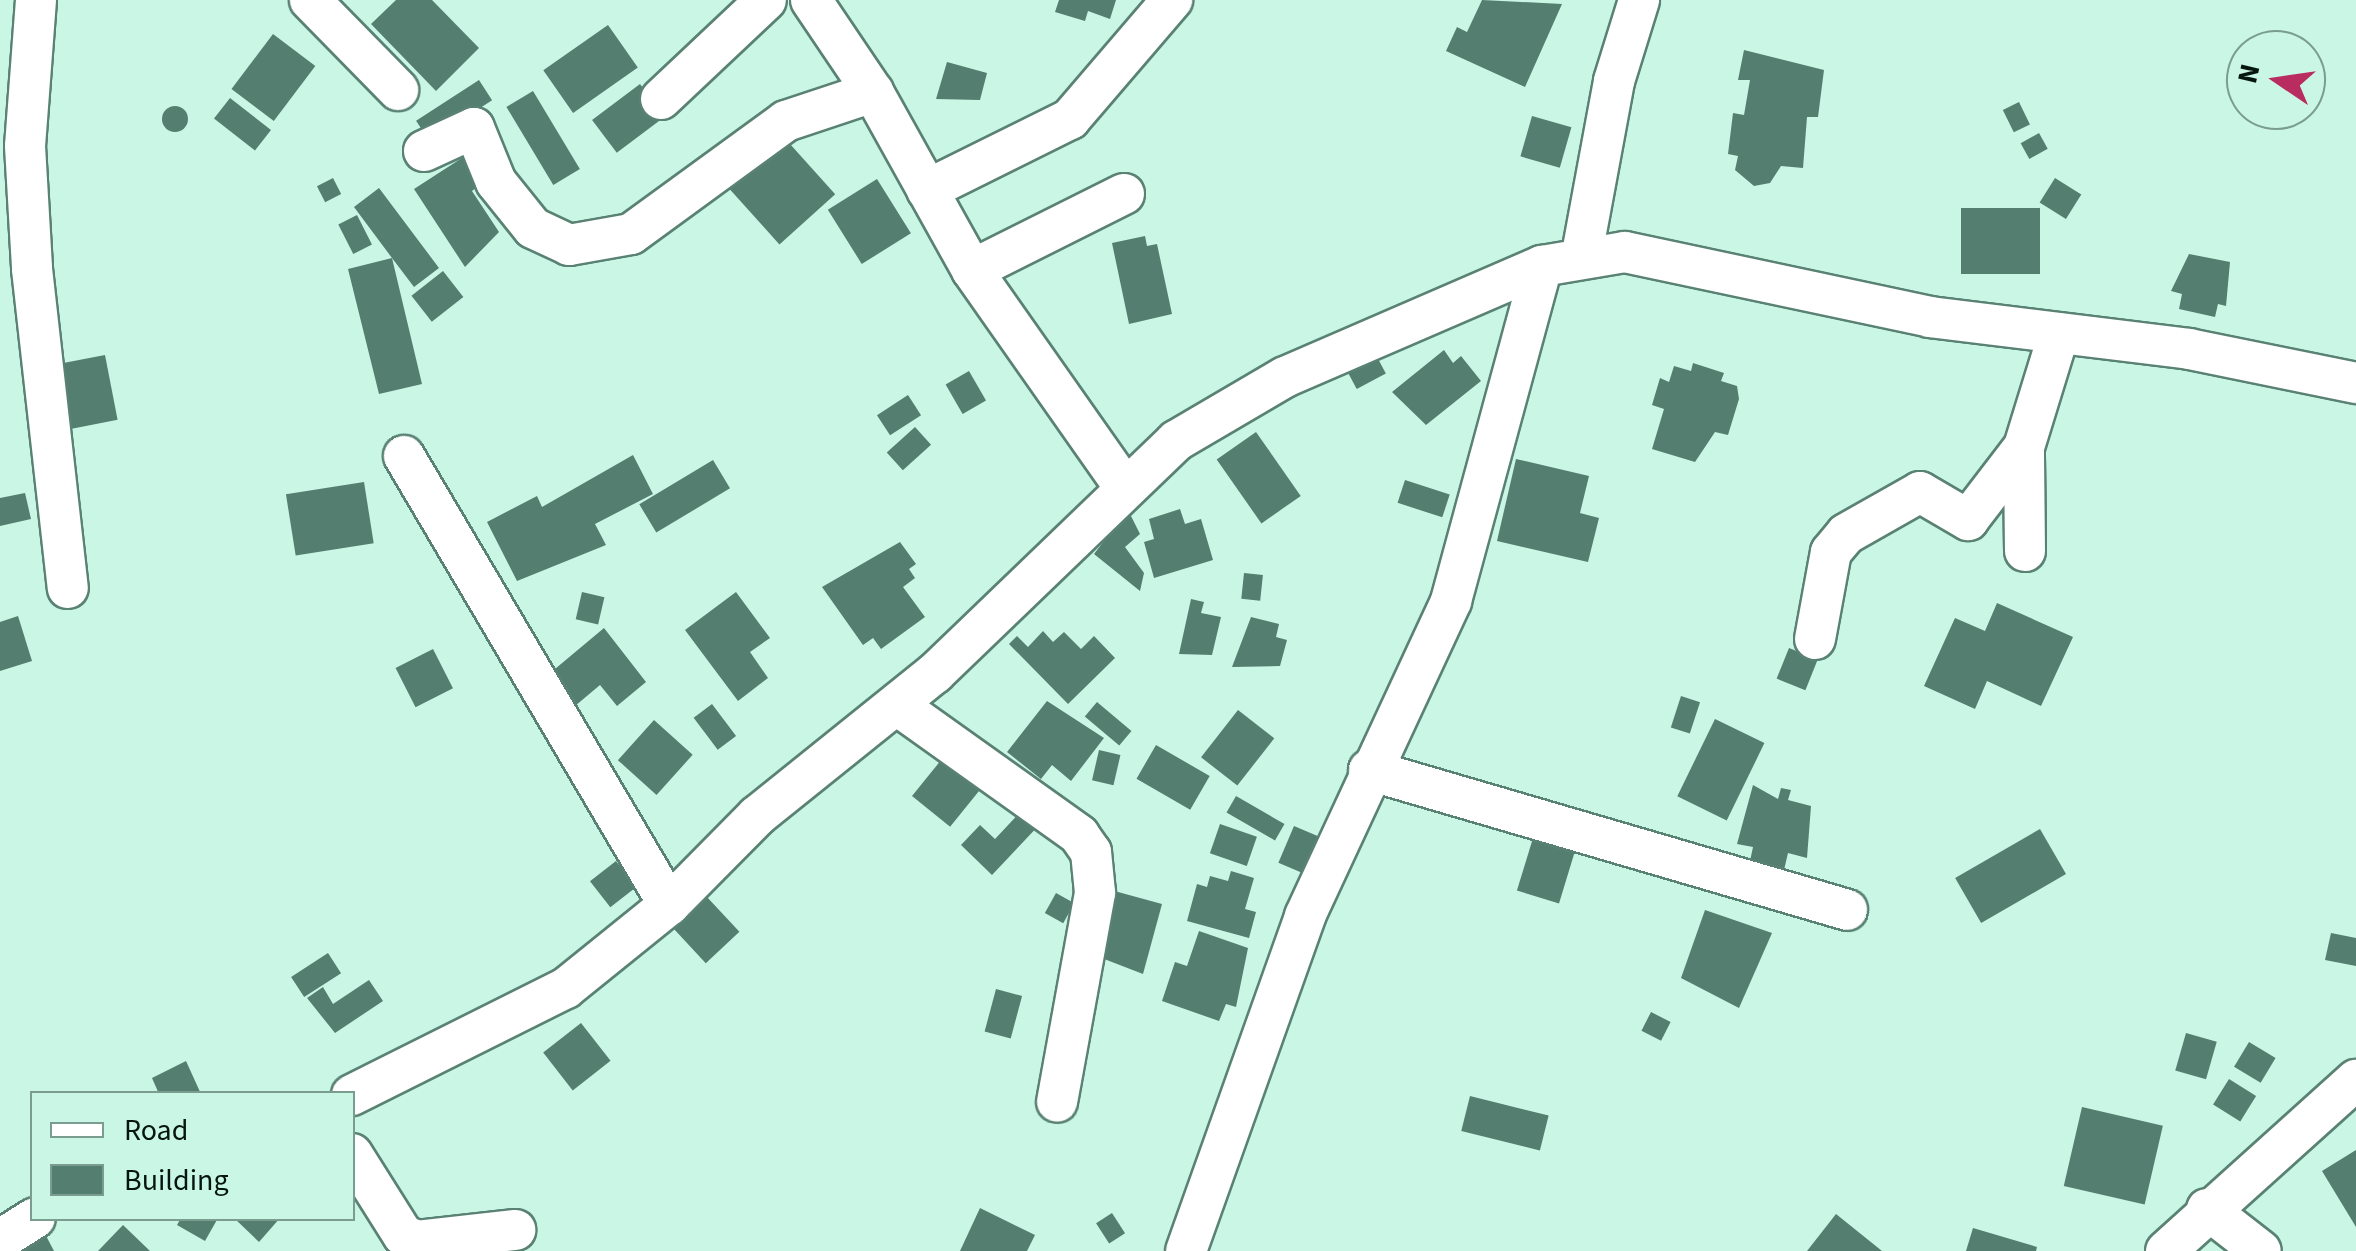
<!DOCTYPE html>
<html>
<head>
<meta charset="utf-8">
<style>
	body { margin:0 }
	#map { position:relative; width:2356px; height:1251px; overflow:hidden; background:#caf6e6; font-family:"Source Sans 3",sans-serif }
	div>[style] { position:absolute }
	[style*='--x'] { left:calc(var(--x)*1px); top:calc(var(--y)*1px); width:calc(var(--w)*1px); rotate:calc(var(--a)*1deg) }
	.building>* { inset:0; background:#547e6f; transform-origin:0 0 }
	.round { border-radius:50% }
	.roads { filter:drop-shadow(2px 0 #5a8274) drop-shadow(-2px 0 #5a8274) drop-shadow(0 2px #5a8274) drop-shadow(0 -2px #5a8274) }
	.street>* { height:40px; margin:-20px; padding:0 20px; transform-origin:20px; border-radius:20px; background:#fff }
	span { translate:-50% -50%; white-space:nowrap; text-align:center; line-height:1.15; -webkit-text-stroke:8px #caf6e6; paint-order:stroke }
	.legend { position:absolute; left:30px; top:1091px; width:325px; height:130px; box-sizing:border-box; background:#caf6e6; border:2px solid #7b9c90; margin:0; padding:12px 18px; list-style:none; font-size:30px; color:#051510 }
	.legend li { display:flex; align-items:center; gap:20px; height:50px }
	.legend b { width:50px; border:2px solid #7b9c90 }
	.north { position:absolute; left:2226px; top:30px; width:100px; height:100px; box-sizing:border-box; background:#caf6e6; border:2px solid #7b9c90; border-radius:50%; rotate:283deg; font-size:28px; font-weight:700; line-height:40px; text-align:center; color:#051510 }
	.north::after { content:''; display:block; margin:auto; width:35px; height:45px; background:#b92c60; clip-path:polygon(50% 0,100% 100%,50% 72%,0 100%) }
</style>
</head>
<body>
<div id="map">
	<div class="building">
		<div style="clip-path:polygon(396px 0,432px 0,479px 48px,436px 91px,371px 24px)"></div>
		<div style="clip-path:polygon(1059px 0,1116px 0,1110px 19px,1088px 11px,1085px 21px,1055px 12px)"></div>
		<div style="clip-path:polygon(1482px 0,1562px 4px,1525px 87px,1446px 51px,1457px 27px,1467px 32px)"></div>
		<div style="left:608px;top:25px;width:52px;height:79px;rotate:55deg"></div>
		<div style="left:273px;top:34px;width:53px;height:69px;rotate:37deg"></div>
		<div style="clip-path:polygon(1744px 50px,1824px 70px,1818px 117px,1807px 117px,1803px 168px,1781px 166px,1770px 183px,1754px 186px,1735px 170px,1738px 156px,1728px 154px,1733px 113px,1744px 115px,1750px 80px,1738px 80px)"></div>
		<div style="clip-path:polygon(947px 62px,987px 73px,980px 100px,936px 99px)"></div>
		<div style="left:479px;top:80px;width:24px;height:75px;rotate:57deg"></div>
		<div style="left:640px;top:84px;width:41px;height:60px;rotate:53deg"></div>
		<div style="left:533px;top:91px;width:91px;height:31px;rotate:59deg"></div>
		<div style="left:230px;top:98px;width:52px;height:26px;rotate:38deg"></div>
		<div style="left:2019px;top:102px;width:25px;height:18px;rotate:64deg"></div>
		<div class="round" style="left:162px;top:106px;width:26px;height:26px"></div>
		<div style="left:1532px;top:116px;width:41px;height:42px;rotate:16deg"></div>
		<div style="left:2039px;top:133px;width:18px;height:21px;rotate:61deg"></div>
		<div style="left:781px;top:134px;width:81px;height:75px;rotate:48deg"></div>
		<div style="clip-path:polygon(465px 156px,482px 183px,472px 191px,499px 232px,465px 267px,414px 189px)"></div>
		<div style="left:333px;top:178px;width:18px;height:18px;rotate:63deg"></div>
		<div style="left:2055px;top:178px;width:31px;height:29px;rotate:32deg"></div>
		<div style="left:877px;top:179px;width:64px;height:58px;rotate:58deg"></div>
		<div style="clip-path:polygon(379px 188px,439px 268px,414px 287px,392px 258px,422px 384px,379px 394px,348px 269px,392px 258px,354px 207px)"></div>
		<div style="left:1961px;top:208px;width:79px;height:66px"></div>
		<div style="left:357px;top:215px;width:33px;height:21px;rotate:63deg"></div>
		<div style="clip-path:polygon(1145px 236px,1147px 246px,1157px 244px,1172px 314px,1129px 324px,1112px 243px)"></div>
		<div style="clip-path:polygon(2189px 254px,2230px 262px,2226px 306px,2218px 304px,2215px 317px,2179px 309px,2182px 294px,2171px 291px)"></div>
		<div style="left:443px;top:271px;width:33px;height:40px;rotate:52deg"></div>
		<div style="clip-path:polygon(1444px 350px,1453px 363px,1461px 356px,1481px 381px,1426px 425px,1392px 392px)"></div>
		<div style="left:105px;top:355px;width:66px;height:53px;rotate:79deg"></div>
		<div style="left:1376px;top:355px;width:21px;height:33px;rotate:62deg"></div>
		<div style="clip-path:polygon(1693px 363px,1724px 373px,1721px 381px,1737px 386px,1739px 399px,1728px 435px,1715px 432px,1695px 462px,1652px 449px,1664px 409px,1652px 405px,1660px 378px,1669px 382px,1674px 366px,1691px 371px)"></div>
		<div style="left:969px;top:371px;width:34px;height:27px;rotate:60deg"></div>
		<div style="left:908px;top:395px;width:24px;height:37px;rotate:57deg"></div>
		<div style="left:915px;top:427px;width:24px;height:38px;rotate:48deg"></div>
		<div style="left:1256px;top:432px;width:78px;height:48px;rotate:55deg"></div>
		<div style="clip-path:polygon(633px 455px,653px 494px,595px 524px,606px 545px,517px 581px,487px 522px,537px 496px,542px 507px)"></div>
		<div style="clip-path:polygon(1516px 459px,1589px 476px,1580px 513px,1599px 518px,1588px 562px,1497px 541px)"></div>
		<div style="left:713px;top:460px;width:33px;height:86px;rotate:59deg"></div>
		<div style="left:1405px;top:480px;width:47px;height:24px;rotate:18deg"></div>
		<div style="left:364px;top:482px;width:62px;height:79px;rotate:81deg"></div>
		<div style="clip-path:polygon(25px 493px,31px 519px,0 526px,0 498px)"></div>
		<div style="clip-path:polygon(1180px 509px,1185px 524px,1201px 519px,1213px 560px,1154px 578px,1144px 542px,1154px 539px,1149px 519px)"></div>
		<div style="clip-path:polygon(1128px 510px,1140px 534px,1125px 547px,1144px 573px,1140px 591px,1094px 554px)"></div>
		<div style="clip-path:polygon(900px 542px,916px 564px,909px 569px,915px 578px,903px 587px,925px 617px,881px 649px,873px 638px,863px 645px,822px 587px)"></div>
		<div style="left:1244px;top:573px;width:19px;height:26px;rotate:6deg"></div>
		<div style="left:582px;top:592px;width:23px;height:28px;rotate:13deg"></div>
		<div style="clip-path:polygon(736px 592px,770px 638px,750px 652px,768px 678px,738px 701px,685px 630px)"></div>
		<div style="clip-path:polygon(1191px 599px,1204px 602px,1201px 613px,1221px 617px,1212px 655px,1179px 654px)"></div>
		<div style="clip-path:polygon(1997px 603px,2073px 637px,2041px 706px,1987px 681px,1975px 709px,1924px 686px,1955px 618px,1985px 631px)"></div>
		<div style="clip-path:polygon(18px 616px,32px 661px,0 671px,0 622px)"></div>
		<div style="clip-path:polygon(1251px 617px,1279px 624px,1276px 637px,1287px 640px,1280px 666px,1232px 667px)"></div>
		<div style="clip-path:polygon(604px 628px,646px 682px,617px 706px,600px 685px,575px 706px,549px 674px)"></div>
		<div style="clip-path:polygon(1043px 631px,1053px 642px,1064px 632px,1081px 649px,1094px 636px,1115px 658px,1068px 704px,1009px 644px,1017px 636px,1028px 647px)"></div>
		<div style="left:1789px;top:648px;width:31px;height:33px;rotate:22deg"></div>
		<div style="left:433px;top:649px;width:44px;height:42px;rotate:63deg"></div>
		<div style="left:1681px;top:696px;width:20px;height:33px;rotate:18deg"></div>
		<div style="clip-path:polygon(1047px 701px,1104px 738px,1071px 781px,1052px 765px,1041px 779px,1007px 752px)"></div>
		<div style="left:1097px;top:702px;width:45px;height:19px;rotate:40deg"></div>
		<div style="left:712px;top:704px;width:40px;height:23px;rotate:53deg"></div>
		<div style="left:1238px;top:710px;width:46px;height:60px;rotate:38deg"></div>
		<div style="left:1715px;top:719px;width:55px;height:86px;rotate:26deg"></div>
		<div style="left:654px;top:720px;width:52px;height:54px;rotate:42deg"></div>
		<div style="left:1156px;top:745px;width:62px;height:39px;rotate:30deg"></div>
		<div style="left:1099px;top:750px;width:22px;height:31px;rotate:13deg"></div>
		<div style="left:946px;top:754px;width:49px;height:54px;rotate:39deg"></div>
		<div style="clip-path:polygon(1753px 785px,1778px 799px,1781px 788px,1791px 790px,1788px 800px,1811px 806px,1807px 858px,1788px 853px,1784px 870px,1750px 861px,1753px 847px,1737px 844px)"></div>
		<div style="left:1236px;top:796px;width:56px;height:19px;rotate:30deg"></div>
		<div style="clip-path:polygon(1027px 805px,1043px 821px,992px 875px,961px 845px,980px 825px,995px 839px)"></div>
		<div style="left:1220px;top:824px;width:39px;height:31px;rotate:19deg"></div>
		<div style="left:1294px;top:826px;width:39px;height:40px;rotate:23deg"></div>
		<div style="left:2040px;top:829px;width:52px;height:98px;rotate:60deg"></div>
		<div style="left:1533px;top:838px;width:44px;height:55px;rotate:17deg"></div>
		<div style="left:616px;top:861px;width:33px;height:33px;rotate:52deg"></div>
		<div style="clip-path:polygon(1231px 871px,1254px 878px,1245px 909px,1256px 912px,1249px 938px,1187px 921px,1197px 884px,1207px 887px,1210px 876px,1228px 881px)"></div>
		<div style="clip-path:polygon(1107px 889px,1162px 904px,1143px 974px,1099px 957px)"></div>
		<div style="left:1056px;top:893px;width:21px;height:23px;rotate:29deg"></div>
		<div style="left:706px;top:896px;width:49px;height:46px;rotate:47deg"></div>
		<div style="clip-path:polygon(1705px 910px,1772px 933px,1739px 1008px,1681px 978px)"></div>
		<div style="clip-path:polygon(1199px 931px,1248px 948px,1236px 1007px,1226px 1004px,1219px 1021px,1162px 1001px,1175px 962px,1187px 966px)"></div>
		<div style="clip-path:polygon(2331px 933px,2356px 938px,2356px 966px,2325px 960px)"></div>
		<div style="left:328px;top:953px;width:24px;height:44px;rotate:57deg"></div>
		<div style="clip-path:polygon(369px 980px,383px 1001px,335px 1033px,307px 998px,323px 987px,333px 1004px)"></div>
		<div style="left:996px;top:989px;width:27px;height:44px;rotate:15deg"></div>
		<div style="left:1651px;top:1012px;width:22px;height:21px;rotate:27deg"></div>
		<div style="left:581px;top:1023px;width:48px;height:48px;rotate:52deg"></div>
		<div style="left:2186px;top:1033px;width:32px;height:39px;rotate:16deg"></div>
		<div style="left:2249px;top:1042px;width:31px;height:29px;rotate:31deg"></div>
		<div style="clip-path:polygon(186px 1061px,201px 1094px,159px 1094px,152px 1078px)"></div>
		<div style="left:2229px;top:1079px;width:32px;height:30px;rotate:32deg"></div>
		<div style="left:1470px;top:1096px;width:81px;height:36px;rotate:14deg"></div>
		<div style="left:2082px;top:1107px;width:83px;height:81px;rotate:13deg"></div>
		<div style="clip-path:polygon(2356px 1150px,2356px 1227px,2322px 1171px)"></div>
		<div style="clip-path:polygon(980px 1208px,1035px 1235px,1027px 1251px,960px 1251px)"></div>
		<div style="left:1112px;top:1213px;width:24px;height:19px;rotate:57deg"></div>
		<div style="clip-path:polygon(1836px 1214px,1882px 1251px,1807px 1251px)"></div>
		<div style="clip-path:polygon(181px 1218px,218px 1218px,205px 1241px,177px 1225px)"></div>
		<div style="clip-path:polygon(234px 1218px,280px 1218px,259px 1242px)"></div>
		<div style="clip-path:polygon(123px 1225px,150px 1251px,98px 1251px)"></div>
		<div style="clip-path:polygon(1973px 1228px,2037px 1247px,2036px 1251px,1966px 1251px)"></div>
		<div style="clip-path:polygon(44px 1232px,54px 1251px,15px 1251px)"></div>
	</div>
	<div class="roads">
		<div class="street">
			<div style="--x:36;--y:0;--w:146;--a:94.3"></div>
			<div style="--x:25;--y:146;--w:123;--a:86.7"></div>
			<div style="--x:32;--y:269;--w:321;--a:83.6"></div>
			<div style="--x:310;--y:0;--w:126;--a:45.6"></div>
			<div style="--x:811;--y:0;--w:111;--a:56"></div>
			<div style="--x:873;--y:92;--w:204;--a:60.9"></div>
			<div style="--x:972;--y:270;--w:266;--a:54.9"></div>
			<div style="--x:661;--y:99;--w:144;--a:-43.3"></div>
			<div style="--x:424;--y:151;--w:55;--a:-24.7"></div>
			<div style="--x:474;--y:128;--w:58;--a:67.8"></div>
			<div style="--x:496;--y:182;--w:59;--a:51.2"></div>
			<div style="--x:533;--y:228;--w:40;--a:25"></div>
			<div style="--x:569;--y:245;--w:63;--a:-10.1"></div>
			<div style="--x:631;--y:234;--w:192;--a:-36.1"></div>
			<div style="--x:786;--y:121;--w:92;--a:-18.4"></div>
			<div style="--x:927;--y:190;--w:160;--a:-26.4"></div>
			<div style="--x:1070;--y:119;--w:157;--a:-49.4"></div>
			<div style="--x:1582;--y:254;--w:176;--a:-79.5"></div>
			<div style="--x:1614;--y:81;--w:85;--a:-72.8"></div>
			<div style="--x:972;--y:270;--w:170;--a:-26.6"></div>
			<div style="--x:404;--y:456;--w:521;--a:59.45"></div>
			<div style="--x:2025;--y:551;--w:104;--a:-90.6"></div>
			<div style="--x:2024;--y:447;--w:119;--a:-72.9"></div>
			<div style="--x:1815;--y:639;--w:88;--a:-79.6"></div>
			<div style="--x:1831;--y:552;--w:23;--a:-50"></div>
			<div style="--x:1846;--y:534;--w:85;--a:-29.6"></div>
			<div style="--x:1920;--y:492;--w:56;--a:30.3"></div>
			<div style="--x:1968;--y:520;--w:92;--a:-52.5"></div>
			<div style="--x:897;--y:705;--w:224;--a:35.5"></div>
			<div style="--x:1079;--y:835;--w:21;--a:55"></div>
			<div style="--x:1091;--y:852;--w:41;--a:84.4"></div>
			<div style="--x:1095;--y:893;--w:212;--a:100.3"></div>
			<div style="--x:1369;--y:770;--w:498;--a:16.3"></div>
			<div style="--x:352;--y:1095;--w:239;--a:-26.6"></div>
			<div style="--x:566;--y:988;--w:132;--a:-38.9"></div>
			<div style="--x:669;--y:905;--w:125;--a:-45.3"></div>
			<div style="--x:757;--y:816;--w:228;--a:-38.8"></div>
			<div style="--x:935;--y:673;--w:335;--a:-43.9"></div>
			<div style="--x:1176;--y:441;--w:126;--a:-30.4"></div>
			<div style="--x:1285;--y:377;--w:280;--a:-23.4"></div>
			<div style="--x:1542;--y:266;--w:84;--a:-9.6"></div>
			<div style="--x:1625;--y:252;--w:312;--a:12"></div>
			<div style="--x:1930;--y:317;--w:261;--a:7"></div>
			<div style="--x:2189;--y:349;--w:170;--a:11.5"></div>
			<div style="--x:352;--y:1154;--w:96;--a:57.8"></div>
			<div style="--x:403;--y:1235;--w:15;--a:23"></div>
			<div style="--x:417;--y:1241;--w:99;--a:-6.4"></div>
			<div style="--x:2207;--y:1209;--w:68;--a:37.9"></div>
			<div style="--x:0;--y:1240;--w:41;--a:-32.2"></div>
			<div style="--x:1186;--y:1251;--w:356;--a:-70.4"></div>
			<div style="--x:1305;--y:916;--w:347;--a:-65.1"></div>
			<div style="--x:1451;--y:601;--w:347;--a:-74.8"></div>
			<div style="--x:2166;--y:1251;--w:256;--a:-42"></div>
		</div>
	</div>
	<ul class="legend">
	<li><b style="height:12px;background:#fff"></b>Road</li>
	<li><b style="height:28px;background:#547e6f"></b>Building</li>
	</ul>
	<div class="north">N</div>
</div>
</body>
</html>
